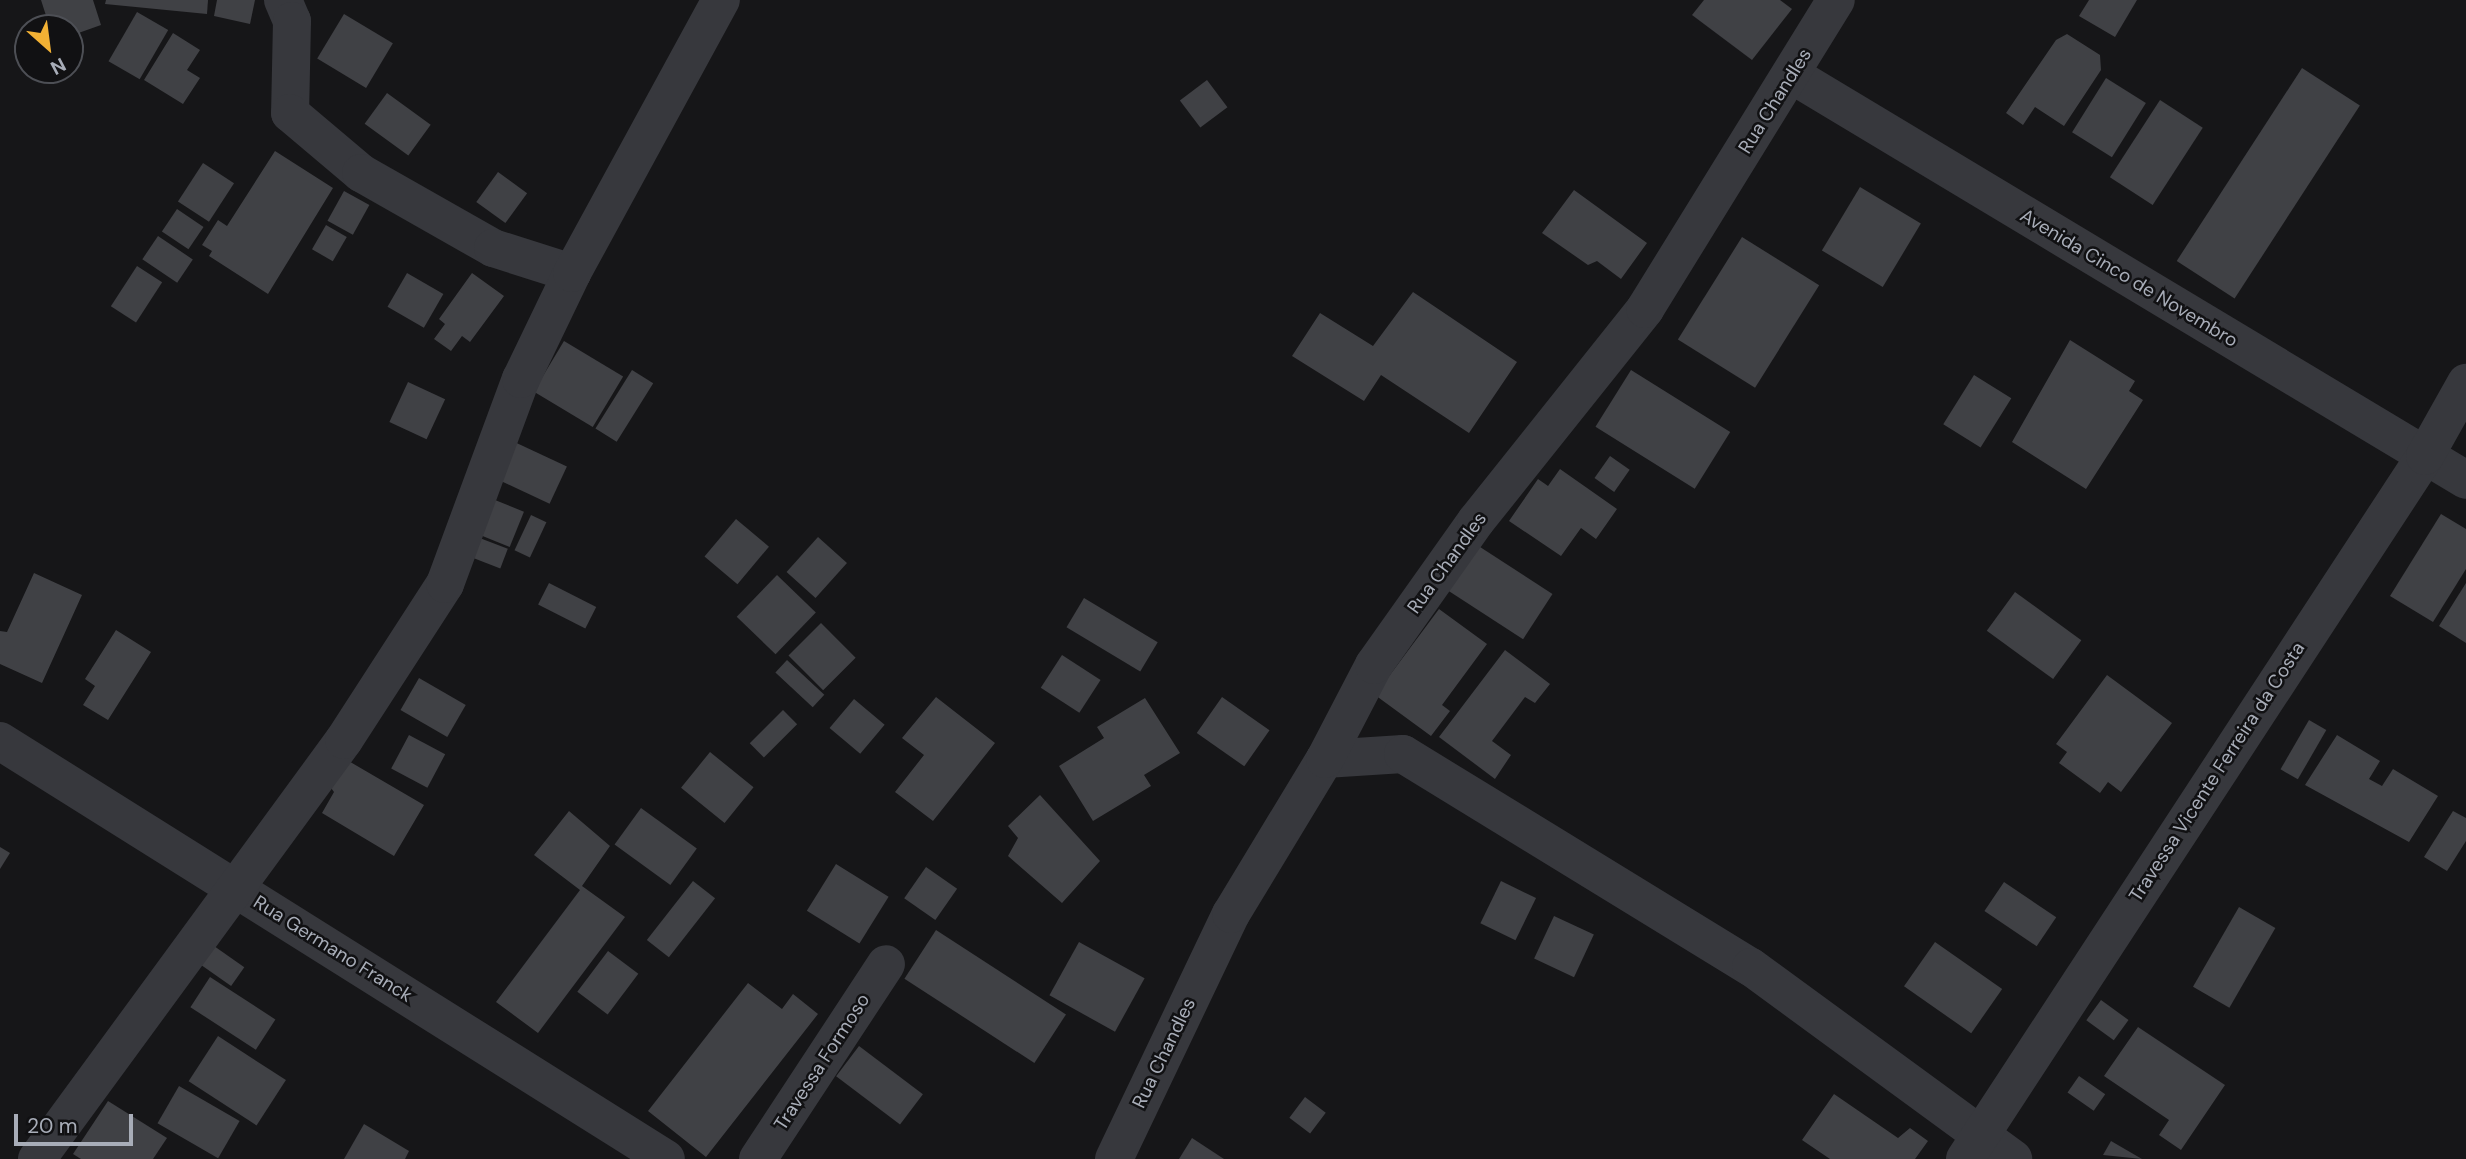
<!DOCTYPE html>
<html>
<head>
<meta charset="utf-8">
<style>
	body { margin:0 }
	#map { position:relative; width:2466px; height:1159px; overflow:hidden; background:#161618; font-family:"DM Sans",sans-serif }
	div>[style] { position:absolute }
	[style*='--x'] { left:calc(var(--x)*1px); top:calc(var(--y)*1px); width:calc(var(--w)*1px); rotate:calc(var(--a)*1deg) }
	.building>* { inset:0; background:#404145; transform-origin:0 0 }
	.street>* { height:38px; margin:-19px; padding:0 19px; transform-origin:19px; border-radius:19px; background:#37383d }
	span { translate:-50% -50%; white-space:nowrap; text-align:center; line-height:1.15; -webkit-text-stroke:5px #111113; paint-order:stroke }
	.street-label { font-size:19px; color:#a8adb8 }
	.north { position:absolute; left:14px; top:14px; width:70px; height:70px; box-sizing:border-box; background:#111113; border:2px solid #4d4f55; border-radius:50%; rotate:152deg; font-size:19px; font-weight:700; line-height:28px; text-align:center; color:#a8adb8 }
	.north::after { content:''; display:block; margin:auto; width:24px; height:32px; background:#f2b134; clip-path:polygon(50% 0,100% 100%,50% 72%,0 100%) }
	.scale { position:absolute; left:14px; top:1114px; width:119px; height:32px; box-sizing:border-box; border:4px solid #a8adb8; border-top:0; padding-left:9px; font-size:21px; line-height:24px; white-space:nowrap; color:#a8adb8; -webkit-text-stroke:5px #111113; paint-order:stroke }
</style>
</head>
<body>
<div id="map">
	<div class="building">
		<div style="clip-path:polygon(41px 0,93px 0,101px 25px,70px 36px,70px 28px,50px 28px)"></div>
		<div style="clip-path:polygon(106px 0,208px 0,207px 14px,105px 4px)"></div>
		<div style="clip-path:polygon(217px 0,255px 0,250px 24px,214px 16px)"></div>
		<div style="clip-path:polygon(1704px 0,1780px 0,1792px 9px,1752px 60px,1692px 15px)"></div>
		<div style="clip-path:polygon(2089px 0,2137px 0,2115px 37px,2079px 16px)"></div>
		<div style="left:137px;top:12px;width:36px;height:57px;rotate:30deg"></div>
		<div style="left:344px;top:14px;width:57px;height:52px;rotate:31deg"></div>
		<div style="clip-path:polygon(173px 33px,200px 50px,187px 70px,200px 78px,183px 104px,144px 80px)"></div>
		<div style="clip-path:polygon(2067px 34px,2100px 55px,2101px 70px,2064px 126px,2035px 107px,2023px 125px,2006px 113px,2056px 40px)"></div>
		<div style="left:2302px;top:68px;width:69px;height:230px;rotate:33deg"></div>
		<div style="left:2106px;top:78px;width:47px;height:64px;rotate:32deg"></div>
		<div style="left:1207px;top:80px;width:34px;height:34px;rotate:53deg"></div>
		<div style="left:387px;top:93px;width:54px;height:38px;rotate:36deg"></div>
		<div style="left:2160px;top:100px;width:51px;height:92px;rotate:33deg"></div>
		<div style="clip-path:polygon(275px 151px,333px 188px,268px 294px,209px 256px,212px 251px,202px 245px,218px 220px,227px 226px)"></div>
		<div style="left:203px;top:163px;width:37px;height:46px;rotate:33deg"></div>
		<div style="left:498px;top:172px;width:36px;height:37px;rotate:36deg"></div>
		<div style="left:1860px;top:187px;width:71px;height:74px;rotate:31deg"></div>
		<div style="clip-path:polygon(1574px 190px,1647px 243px,1621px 279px,1597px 261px,1588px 265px,1542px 233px)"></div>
		<div style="left:344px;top:191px;width:29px;height:34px;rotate:29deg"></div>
		<div style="left:177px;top:209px;width:32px;height:27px;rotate:34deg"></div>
		<div style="left:326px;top:225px;width:24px;height:28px;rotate:30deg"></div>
		<div style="left:158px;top:236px;width:42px;height:28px;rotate:34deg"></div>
		<div style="left:1742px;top:237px;width:91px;height:121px;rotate:32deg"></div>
		<div style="left:137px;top:266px;width:30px;height:48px;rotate:33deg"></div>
		<div style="left:407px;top:273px;width:42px;height:39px;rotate:30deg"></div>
		<div style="clip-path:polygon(472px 273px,504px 296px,470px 342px,462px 336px,451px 351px,434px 339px,445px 324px,439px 319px)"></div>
		<div style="clip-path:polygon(1413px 292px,1517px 362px,1469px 433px,1381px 375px,1364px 401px,1292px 356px,1320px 313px,1373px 346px)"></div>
		<div style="clip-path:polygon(2070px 340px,2135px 381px,2129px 391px,2143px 400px,2086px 489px,2012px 442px)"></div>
		<div style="left:564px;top:341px;width:69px;height:59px;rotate:31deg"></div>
		<div style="left:632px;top:370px;width:25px;height:69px;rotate:32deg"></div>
		<div style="left:1631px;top:370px;width:117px;height:67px;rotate:32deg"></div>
		<div style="left:1974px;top:375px;width:44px;height:58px;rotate:32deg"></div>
		<div style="left:408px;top:382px;width:41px;height:44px;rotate:25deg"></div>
		<div style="left:508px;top:439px;width:65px;height:41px;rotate:25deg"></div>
		<div style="left:1610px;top:456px;width:24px;height:27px;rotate:35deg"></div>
		<div style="clip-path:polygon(1560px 469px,1617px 509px,1596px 539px,1581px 528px,1561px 556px,1509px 521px,1538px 479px,1548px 486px)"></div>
		<div style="left:485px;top:496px;width:42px;height:38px;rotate:22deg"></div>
		<div style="clip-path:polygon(2441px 514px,2466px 529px,2466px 569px,2433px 622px,2390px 596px)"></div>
		<div style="left:531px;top:515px;width:17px;height:39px;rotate:25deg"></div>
		<div style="left:736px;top:519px;width:43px;height:49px;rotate:40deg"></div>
		<div style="left:477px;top:537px;width:33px;height:21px;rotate:21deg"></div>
		<div style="left:818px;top:537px;width:39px;height:47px;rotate:42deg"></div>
		<div style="left:1477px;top:545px;width:90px;height:54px;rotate:33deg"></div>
		<div style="clip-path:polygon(34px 573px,82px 595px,42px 683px,0 664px,0 631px,7px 632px)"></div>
		<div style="left:777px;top:575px;width:54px;height:58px;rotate:44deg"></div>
		<div style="left:549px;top:583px;width:53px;height:24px;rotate:27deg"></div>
		<div style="clip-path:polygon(2466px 583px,2466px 643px,2439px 626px)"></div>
		<div style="left:2015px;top:592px;width:82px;height:48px;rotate:36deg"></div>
		<div style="left:1084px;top:598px;width:86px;height:34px;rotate:31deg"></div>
		<div style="clip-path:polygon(1439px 609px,1487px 644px,1442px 705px,1450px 711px,1431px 736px,1375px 695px)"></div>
		<div style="left:821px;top:623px;width:49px;height:46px;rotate:45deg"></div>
		<div style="clip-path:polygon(116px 630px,151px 652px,108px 720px,83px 705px,95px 686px,85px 679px)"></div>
		<div style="clip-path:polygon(1505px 650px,1550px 684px,1535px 703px,1525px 697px,1492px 741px,1511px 755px,1495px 779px,1439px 737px)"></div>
		<div style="left:1062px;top:655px;width:46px;height:39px;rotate:33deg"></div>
		<div style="left:787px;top:660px;width:51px;height:17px;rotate:43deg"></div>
		<div style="clip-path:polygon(2107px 675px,2172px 723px,2121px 792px,2108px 782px,2100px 793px,2059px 763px,2067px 752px,2056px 744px)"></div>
		<div style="left:419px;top:678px;width:54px;height:37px;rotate:30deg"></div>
		<div style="clip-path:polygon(936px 697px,995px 743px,933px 821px,895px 792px,924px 755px,902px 738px)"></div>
		<div style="left:1222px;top:697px;width:58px;height:44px;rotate:35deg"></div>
		<div style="clip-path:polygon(1145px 698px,1180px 753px,1144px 775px,1151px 786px,1093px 821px,1059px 766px,1104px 738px,1097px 727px)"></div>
		<div style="left:854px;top:699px;width:40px;height:38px;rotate:40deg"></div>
		<div style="left:783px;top:710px;width:20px;height:47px;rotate:45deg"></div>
		<div style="left:2309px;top:720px;width:20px;height:57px;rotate:30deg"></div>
		<div style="left:409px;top:735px;width:41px;height:38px;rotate:28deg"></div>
		<div style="clip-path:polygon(2337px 735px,2380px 761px,2369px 779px,2382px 786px,2393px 769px,2438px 796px,2409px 842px,2305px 785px)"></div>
		<div style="left:710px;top:752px;width:56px;height:46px;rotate:39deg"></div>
		<div style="clip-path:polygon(340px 756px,424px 805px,394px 856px,322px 813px,334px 792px,326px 781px)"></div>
		<div style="clip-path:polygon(1040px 795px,1100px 861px,1062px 903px,1008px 856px,1018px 838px,1008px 826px)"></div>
		<div style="left:641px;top:808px;width:69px;height:45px;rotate:36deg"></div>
		<div style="clip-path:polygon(569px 811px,610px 846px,582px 886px,625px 917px,538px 1033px,496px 1002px,580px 890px,534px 855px)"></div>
		<div style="clip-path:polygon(2453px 811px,2466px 818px,2466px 841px,2447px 871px,2424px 857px)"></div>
		<div style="clip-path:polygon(0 847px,10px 853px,0 869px)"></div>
		<div style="left:836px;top:864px;width:62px;height:55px;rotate:32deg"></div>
		<div style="left:926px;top:867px;width:38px;height:38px;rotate:35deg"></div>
		<div style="left:693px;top:881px;width:28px;height:75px;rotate:38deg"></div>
		<div style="left:1501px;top:881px;width:39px;height:47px;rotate:26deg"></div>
		<div style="left:2004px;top:882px;width:63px;height:35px;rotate:34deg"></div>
		<div style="left:2239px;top:907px;width:42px;height:92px;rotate:30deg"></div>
		<div style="left:1554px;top:916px;width:44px;height:47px;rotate:25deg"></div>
		<div style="left:936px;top:930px;width:155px;height:58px;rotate:33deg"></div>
		<div style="left:1079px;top:942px;width:75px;height:61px;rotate:29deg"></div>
		<div style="left:1935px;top:942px;width:82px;height:54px;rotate:35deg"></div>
		<div style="left:214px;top:946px;width:37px;height:23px;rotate:35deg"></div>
		<div style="left:608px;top:951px;width:38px;height:51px;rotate:37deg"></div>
		<div style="left:210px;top:977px;width:78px;height:36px;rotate:33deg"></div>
		<div style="clip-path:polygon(748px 983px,782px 1009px,793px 994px,818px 1014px,706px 1157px,648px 1111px)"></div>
		<div style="left:2101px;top:1000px;width:34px;height:25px;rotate:36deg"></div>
		<div style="clip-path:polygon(2138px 1027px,2225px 1085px,2181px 1150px,2159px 1135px,2169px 1120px,2104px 1076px)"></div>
		<div style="left:218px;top:1036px;width:81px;height:54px;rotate:33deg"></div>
		<div style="left:859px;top:1046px;width:80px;height:38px;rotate:37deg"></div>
		<div style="left:2079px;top:1076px;width:32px;height:20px;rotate:35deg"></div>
		<div style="left:179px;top:1086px;width:70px;height:43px;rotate:30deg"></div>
		<div style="clip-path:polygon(1834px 1094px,1898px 1138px,1910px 1128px,1928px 1141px,1915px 1159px,1830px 1159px,1802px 1140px)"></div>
		<div style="left:1305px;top:1097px;width:26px;height:26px;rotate:37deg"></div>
		<div style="clip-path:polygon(108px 1101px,167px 1138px,153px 1159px,81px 1159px,73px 1154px)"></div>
		<div style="clip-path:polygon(364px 1124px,409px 1151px,405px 1159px,344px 1159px)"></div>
		<div style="clip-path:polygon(1192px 1138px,1224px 1159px,1179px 1159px)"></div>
		<div style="clip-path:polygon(2111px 1141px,2142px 1159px,2103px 1155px)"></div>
	</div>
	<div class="street">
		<div style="--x:283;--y:0;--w:23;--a:67"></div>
		<div style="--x:292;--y:21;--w:92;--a:91.2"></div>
		<div style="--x:290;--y:113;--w:93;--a:40.2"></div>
		<div style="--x:361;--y:173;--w:152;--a:29.6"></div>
		<div style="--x:493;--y:248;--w:83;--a:17.6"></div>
		<div style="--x:1792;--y:75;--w:786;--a:31"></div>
		<div style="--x:0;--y:741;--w:786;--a:32.11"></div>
		<div style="--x:1325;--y:759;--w:78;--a:-3.7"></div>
		<div style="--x:1403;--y:754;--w:408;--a:31.5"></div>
		<div style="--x:1751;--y:967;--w:325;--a:36.2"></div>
		<div style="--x:37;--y:1159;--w:519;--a:-53.77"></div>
		<div style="--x:344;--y:740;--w:186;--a:-57.1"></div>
		<div style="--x:445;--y:584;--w:219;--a:-69.7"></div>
		<div style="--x:521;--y:379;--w:118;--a:-64.3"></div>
		<div style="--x:572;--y:273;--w:311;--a:-61.4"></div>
		<div style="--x:758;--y:1159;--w:233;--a:-56.7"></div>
		<div style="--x:1114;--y:1159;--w:272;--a:-64.5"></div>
		<div style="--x:1231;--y:914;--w:181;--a:-58.8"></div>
		<div style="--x:1325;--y:759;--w:106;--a:-62.5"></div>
		<div style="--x:1374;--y:665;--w:176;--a:-54.7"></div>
		<div style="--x:1476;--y:521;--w:271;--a:-51.4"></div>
		<div style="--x:1645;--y:309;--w:363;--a:-58.3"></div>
		<div style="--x:1965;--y:1159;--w:840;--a:-56.8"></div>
		<div style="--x:2425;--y:456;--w:84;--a:-60.7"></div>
	</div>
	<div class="street-label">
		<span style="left:1775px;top:101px;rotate:-58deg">Rua Chandles</span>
		<span style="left:2129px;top:278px;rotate:31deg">Avenida Cinco de Novembro</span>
		<span style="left:1447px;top:563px;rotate:-54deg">Rua Chandles</span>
		<span style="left:2217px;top:772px;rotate:-57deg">Travessa Vicente Ferreira da Costa</span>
		<span style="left:333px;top:949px;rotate:32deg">Rua Germano Franck</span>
		<span style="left:1164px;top:1053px;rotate:-64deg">Rua Chandles</span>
		<span style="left:822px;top:1062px;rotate:-57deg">Travessa Formoso</span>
	</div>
	<div class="north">N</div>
	<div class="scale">20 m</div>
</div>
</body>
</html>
